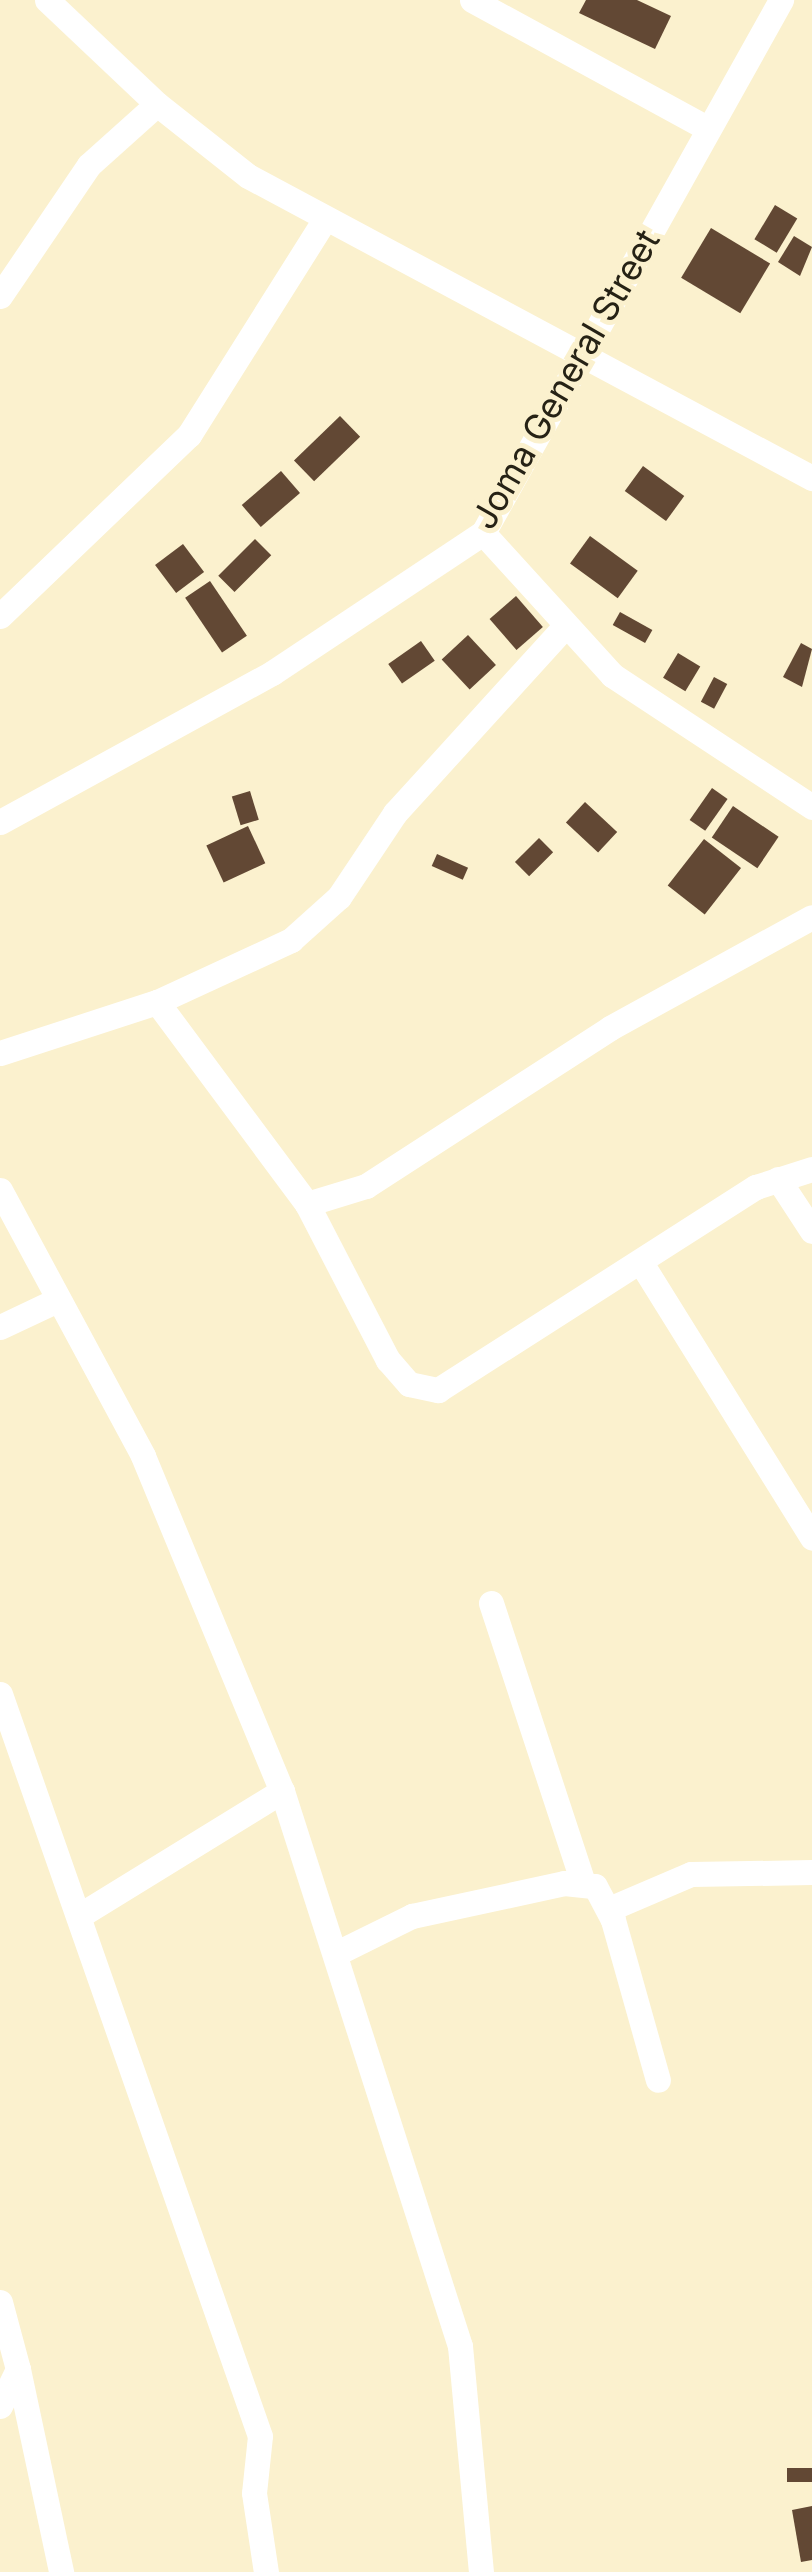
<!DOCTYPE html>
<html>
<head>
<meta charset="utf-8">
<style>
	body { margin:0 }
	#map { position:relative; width:812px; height:2572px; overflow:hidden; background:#fbf1ce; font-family:Inter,sans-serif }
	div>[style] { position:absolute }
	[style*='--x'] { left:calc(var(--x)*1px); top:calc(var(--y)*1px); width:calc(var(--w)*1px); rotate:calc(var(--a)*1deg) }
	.building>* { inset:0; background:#624834; transform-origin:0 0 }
	.minor>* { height:25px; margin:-12.5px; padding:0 12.5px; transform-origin:12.5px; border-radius:12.5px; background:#fff }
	span { translate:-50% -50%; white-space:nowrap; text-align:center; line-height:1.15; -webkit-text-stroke:10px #fbf1ce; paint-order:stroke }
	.street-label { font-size:35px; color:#262215 }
</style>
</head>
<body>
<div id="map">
	<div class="building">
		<div style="clip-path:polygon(586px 0,637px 0,671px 16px,655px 49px,579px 13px)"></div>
		<div style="left:775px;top:205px;width:26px;height:40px;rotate:31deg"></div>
		<div style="left:711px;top:228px;width:69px;height:58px;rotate:31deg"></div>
		<div style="clip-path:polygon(794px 236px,812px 247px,800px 276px,778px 262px)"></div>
		<div style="left:340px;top:416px;width:29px;height:64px;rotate:46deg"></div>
		<div style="left:643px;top:466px;width:51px;height:31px;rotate:36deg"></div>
		<div style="left:281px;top:471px;width:29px;height:52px;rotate:49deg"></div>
		<div style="left:590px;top:536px;width:59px;height:34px;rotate:36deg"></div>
		<div style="left:255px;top:539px;width:23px;height:52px;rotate:45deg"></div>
		<div style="left:183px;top:544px;width:35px;height:35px;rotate:53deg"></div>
		<div style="left:210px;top:581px;width:66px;height:30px;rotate:56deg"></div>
		<div style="left:516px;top:596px;width:41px;height:35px;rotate:49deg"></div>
		<div style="left:620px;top:612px;width:37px;height:15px;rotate:29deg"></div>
		<div style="left:468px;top:635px;width:41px;height:36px;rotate:47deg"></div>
		<div style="left:421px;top:641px;width:24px;height:40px;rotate:55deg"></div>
		<div style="clip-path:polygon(801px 643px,812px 649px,802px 687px,783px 677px)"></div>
		<div style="left:678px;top:653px;width:26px;height:29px;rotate:31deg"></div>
		<div style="left:714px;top:677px;width:15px;height:28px;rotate:28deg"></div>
		<div style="left:712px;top:788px;width:19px;height:39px;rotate:35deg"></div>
		<div style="left:250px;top:791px;width:30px;height:19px;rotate:73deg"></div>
		<div style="left:585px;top:802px;width:44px;height:28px;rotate:43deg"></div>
		<div style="left:733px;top:806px;width:55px;height:38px;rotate:34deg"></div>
		<div style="left:248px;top:826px;width:41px;height:46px;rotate:65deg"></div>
		<div style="left:539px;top:838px;width:20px;height:34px;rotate:45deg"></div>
		<div style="left:704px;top:839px;width:47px;height:59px;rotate:38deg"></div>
		<div style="left:437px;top:854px;width:34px;height:13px;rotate:24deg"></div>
		<div style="left:812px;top:2468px;width:14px;height:25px;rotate:90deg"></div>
		<div style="clip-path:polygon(812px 2506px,812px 2560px,801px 2562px,792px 2510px)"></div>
	</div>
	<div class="minor">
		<div style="--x:47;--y:0;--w:151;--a:43.4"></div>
		<div style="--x:157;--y:104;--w:116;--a:38.4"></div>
		<div style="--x:248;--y:176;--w:640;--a:28.17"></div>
		<div style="--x:472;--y:0;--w:268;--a:28.6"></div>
		<div style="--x:0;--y:296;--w:158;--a:-55.8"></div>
		<div style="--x:89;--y:165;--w:91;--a:-41.9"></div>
		<div style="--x:483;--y:533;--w:192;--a:47.7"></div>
		<div style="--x:612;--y:675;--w:240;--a:33.4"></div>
		<div style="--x:0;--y:616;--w:262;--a:-43.8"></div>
		<div style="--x:189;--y:435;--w:253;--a:-57.8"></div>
		<div style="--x:0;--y:822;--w:310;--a:-28.7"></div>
		<div style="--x:272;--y:673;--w:253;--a:-33.6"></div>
		<div style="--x:483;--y:533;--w:611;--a:-60.79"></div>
		<div style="--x:157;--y:1002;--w:252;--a:53.4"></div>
		<div style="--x:307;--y:1204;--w:62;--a:-17"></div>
		<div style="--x:366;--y:1186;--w:291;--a:-32.9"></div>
		<div style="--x:610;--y:1028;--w:230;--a:-28.8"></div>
		<div style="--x:0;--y:1053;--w:165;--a:-18"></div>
		<div style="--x:157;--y:1002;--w:148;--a:-24.8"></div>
		<div style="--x:291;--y:940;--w:64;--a:-41.9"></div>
		<div style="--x:339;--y:897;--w:101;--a:-56.3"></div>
		<div style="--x:395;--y:813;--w:254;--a:-47.7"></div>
		<div style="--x:778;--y:1179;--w:62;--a:56.8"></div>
		<div style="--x:0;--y:1190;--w:302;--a:61.7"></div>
		<div style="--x:143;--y:1456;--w:363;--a:67.5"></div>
		<div style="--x:282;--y:1791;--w:583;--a:72.22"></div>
		<div style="--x:460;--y:2346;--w:227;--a:84.7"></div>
		<div style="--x:307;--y:1204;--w:176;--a:62.6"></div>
		<div style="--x:388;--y:1360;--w:32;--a:49"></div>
		<div style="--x:409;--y:1384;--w:30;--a:12"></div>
		<div style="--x:438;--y:1390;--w:377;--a:-32.6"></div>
		<div style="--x:756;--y:1187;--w:59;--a:-17.8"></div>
		<div style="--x:643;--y:1266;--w:320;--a:58.1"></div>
		<div style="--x:0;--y:1327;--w:63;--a:-25.3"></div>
		<div style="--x:491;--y:1603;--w:295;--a:71.8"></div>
		<div style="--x:0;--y:1694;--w:786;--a:70.69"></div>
		<div style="--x:260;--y:2436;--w:57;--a:96"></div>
		<div style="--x:254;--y:2493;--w:80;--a:81.4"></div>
		<div style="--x:609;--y:1909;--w:89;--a:-23.1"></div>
		<div style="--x:691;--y:1874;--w:121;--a:-0.9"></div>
		<div style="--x:82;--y:1914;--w:235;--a:-31.6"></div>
		<div style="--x:335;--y:1954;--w:86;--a:-26.3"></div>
		<div style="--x:412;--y:1916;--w:156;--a:-12.2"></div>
		<div style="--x:564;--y:1883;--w:31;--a:6"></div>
		<div style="--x:595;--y:1886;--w:38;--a:62"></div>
		<div style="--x:613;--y:1920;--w:166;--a:74.3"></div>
		<div style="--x:0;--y:2302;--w:69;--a:75"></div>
		<div style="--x:18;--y:2369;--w:41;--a:115.9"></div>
		<div style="--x:18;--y:2369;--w:208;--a:78"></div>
	</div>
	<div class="street-label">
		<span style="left:565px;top:379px;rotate:-60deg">Joma General Street</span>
	</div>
</div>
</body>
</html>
